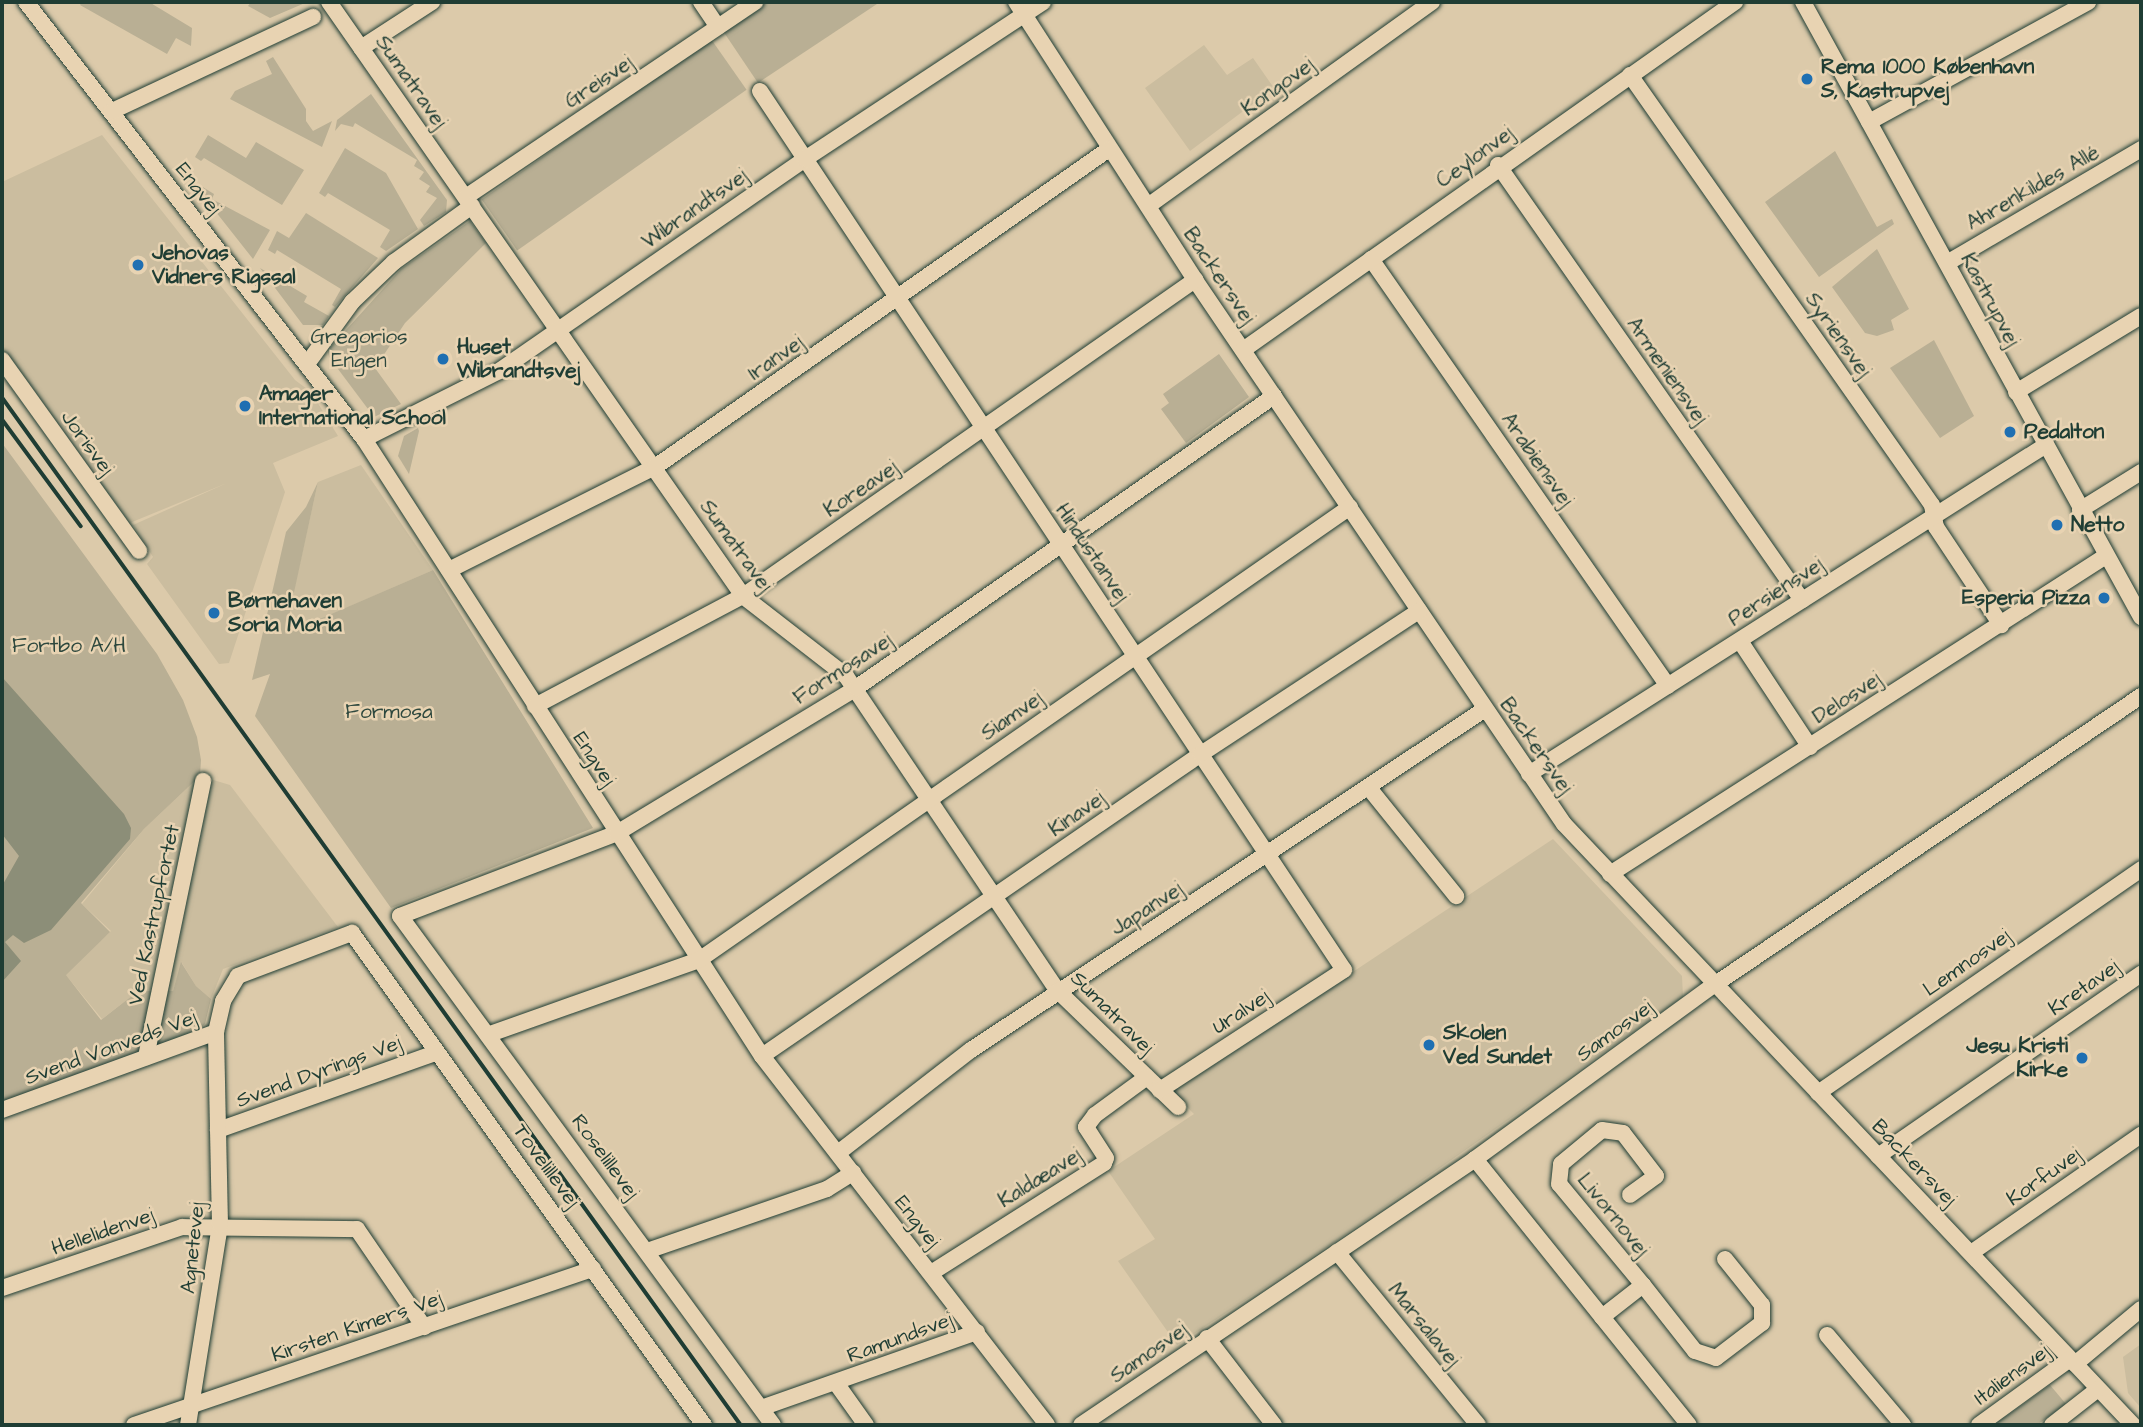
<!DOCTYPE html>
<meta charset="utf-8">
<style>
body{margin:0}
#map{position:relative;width:2143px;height:1427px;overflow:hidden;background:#dccaaa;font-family:"Architects Daughter",sans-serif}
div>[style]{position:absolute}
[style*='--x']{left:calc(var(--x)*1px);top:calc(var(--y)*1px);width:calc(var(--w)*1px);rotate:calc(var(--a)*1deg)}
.built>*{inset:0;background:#cbbd9f}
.green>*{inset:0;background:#b9af94;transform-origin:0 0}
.water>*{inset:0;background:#8c8e78}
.roads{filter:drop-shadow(0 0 2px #1f3d34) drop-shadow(0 0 2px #1f3d34)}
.minor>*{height:16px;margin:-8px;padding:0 8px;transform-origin:8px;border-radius:8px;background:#e8d3b2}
.rail>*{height:3.5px;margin:-1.75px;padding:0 1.75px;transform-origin:1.75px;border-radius:1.75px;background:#1f3d34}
.dots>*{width:19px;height:19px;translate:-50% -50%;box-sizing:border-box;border:4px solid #e8d3b2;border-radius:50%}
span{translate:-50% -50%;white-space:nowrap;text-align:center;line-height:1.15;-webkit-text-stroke:5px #e8d3b2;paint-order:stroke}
.poi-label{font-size:21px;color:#1f3d34;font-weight:700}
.left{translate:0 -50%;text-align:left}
.right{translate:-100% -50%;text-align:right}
.street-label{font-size:21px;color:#1f3d34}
.park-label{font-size:21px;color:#2e483e}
.frame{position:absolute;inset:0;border:4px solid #1f3d34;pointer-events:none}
</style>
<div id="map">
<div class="built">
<i style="clip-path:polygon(1204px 45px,1227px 75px,1253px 58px,1274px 88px,1190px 151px,1145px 88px)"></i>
<i style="clip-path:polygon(102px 135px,295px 380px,311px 392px,338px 436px,273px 463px,285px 492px,229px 663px,219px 664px,147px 564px,153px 557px,133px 525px,227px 483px,120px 527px,2px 347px,2px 182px)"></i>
<i style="clip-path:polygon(361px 465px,433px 570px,284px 635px,318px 482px)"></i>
<i style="clip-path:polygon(200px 776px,230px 785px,338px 927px,223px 969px,211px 999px,196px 986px,182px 963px,173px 991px,138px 991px,102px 1019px,65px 974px,111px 931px,82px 904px,144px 829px)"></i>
<i style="clip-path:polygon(1553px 839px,1682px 976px,1683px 997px,1336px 1241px,1177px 1345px,1118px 1261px,1155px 1239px,1108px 1171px,1194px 1114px,1172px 1092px)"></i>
<i style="clip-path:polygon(2141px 1344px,2141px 1408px,2128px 1393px,2123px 1357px)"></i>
</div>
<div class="green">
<i style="clip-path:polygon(82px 2px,149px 2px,192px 28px,191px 46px,176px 38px,167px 54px,80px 5px)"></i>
<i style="clip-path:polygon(251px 2px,305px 2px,305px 3px,270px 18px,248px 6px)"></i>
<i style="clip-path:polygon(766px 2px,880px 2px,758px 83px,723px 31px)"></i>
<i style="left:711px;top:39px;width:62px;height:280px;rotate:55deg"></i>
<i style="clip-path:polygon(273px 57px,306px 109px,306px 121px,313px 131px,332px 121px,322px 147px,230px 99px,235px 91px,272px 74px,266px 61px)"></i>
<i style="clip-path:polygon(371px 94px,447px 200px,446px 212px,424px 226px,420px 220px,437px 198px,426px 192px,430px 186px,419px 179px,424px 172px,414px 166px,417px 160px,355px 123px,353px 127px,341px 124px,335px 131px,337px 120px)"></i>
<i style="clip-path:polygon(208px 135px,246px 158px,256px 142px,304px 170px,282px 205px,204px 158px,201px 161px,195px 157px)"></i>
<i style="clip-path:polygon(345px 148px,386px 173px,418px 229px,386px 251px,380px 247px,390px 230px,328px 193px,325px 197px,319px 193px)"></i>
<i style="clip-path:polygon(1835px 151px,1877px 227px,1892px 219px,1894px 224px,1819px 277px,1765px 202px)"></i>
<i style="clip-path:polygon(201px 186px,214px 194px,212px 199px,270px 230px,253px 259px,197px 188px)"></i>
<i style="clip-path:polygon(306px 213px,378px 258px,335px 307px,332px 305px,341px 289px,277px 250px,275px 254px,268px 250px,277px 231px,289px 238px)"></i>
<i style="clip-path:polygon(470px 221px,486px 243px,405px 323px,375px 368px,401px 404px,374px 417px,329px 357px,328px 350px,401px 269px)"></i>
<i style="clip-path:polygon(1877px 249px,1909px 309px,1891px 320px,1894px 330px,1877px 336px,1865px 333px,1832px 287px)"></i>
<i style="clip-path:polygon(260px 268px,307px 296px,304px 302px,329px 316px,323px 325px,303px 325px)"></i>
<i style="clip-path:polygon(1934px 340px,1974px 416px,1940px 438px,1890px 368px)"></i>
<i style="clip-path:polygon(1219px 354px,1249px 397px,1186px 443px,1161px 409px,1169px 403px,1163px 394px)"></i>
<i style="clip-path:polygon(418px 428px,419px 431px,409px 474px,398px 456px,404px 436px)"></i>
<i style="clip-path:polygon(2px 443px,157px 654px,183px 700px,197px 737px,201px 760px,200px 776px,144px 829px,81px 903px,110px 932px,66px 975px,101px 1020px,138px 991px,173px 991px,181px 962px,196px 986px,211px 999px,205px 1024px,198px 1030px,2px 1103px)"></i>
<i style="clip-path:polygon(318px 482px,285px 634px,433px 570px,593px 828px,391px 908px,255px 716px,270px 674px,252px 680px,286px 532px,306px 507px)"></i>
<i style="clip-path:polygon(2050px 1385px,2066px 1404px,2037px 1425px,1994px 1425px)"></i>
</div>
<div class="water">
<i style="clip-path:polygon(2px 677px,124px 814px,131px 828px,130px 839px,51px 930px,24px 943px,13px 935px,5px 942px,21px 961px,2px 982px,2px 886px,19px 856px,2px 834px)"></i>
</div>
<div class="roads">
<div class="minor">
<i style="--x:26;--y:2;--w:552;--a:52.28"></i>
<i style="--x:364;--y:439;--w:734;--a:57.18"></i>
<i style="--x:762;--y:1056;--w:466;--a:52.3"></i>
<i style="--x:329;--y:2;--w:724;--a:55.12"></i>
<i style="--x:743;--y:596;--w:130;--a:37.8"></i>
<i style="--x:846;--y:676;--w:380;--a:56.1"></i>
<i style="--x:1058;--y:991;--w:167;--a:44"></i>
<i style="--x:701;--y:2;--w:30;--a:56"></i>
<i style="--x:1016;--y:2;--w:331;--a:57.2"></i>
<i style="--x:1195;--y:280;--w:657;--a:55.85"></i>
<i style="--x:1564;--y:824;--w:828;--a:46.57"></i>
<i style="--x:1803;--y:2;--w:702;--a:61.21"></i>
<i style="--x:361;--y:48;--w:85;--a:-32.9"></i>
<i style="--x:1630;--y:75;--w:525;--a:54.92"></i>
<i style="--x:1932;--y:505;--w:22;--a:80"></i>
<i style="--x:1936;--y:527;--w:118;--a:56.4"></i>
<i style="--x:760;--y:91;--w:1055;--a:56.4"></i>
<i style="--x:1344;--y:970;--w:220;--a:146.9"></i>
<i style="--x:112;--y:111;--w:222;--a:-25.1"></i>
<i style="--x:1869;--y:122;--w:250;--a:-28.7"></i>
<i style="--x:1498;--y:165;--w:531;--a:55.05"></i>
<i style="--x:466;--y:197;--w:349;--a:-34"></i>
<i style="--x:1148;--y:206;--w:350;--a:-35.7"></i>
<i style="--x:1371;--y:259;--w:520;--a:55.18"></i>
<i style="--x:1947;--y:263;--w:225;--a:-30.4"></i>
<i style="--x:1243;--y:350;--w:603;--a:-35.27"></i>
<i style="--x:2;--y:360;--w:235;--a:54.3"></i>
<i style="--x:307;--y:364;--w:77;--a:-54"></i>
<i style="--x:352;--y:302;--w:58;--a:-43.6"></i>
<i style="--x:394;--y:262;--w:96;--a:-35.7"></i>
<i style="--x:2016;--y:392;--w:146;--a:-31.3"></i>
<i style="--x:364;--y:439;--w:151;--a:-26.7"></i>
<i style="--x:499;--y:371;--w:372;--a:-34.7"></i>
<i style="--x:805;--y:159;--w:285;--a:-33.4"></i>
<i style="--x:2080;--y:510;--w:72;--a:-31.9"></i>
<i style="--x:449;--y:570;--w:230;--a:-26.6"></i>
<i style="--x:655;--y:467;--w:554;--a:-35.01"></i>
<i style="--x:1740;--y:641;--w:127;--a:56.6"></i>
<i style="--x:535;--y:706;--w:235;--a:-27.9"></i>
<i style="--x:743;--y:596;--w:552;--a:-34.96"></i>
<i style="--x:1529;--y:774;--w:613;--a:-32.47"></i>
<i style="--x:1369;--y:788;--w:139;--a:51.1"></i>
<i style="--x:1610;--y:874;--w:589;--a:-32.67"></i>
<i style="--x:490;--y:1034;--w:222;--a:-19.5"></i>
<i style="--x:699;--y:960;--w:793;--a:-34.83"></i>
<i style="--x:762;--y:1056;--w:533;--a:-34.53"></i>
<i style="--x:1201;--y:754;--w:261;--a:-33.3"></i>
<i style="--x:146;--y:1057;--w:282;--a:-78.3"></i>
<i style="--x:1818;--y:1093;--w:393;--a:-34.7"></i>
<i style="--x:2;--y:1110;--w:228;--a:-20"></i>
<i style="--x:216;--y:1032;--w:32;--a:-77"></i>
<i style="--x:223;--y:1001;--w:29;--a:-59"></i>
<i style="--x:238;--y:976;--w:122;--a:-20.7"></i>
<i style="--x:352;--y:933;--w:605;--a:54.42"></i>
<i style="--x:218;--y:1130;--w:230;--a:-19.5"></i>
<i style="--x:838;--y:1153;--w:168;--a:-37.8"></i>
<i style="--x:971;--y:1050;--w:617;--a:-33.56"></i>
<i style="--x:1878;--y:1156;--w:320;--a:-34.7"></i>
<i style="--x:1475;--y:1159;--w:341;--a:51.2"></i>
<i style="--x:647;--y:1251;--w:190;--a:-19"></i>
<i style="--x:827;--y:1189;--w:31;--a:-32"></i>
<i style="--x:1337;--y:1252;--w:223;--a:50.8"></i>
<i style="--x:1971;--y:1253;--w:207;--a:-34.8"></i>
<i style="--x:931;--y:1273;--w:205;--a:-32.4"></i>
<i style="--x:1104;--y:1163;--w:5;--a:-68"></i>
<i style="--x:1106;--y:1158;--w:37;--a:-123"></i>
<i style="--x:1086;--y:1127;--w:15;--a:-53"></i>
<i style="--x:1095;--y:1115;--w:64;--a:-36.2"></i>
<i style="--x:1643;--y:1285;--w:84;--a:51.8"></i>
<i style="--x:1695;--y:1351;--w:22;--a:18"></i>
<i style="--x:1716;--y:1358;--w:58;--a:-37.3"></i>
<i style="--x:1762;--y:1323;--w:18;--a:-90"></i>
<i style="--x:1762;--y:1305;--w:59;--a:-128.8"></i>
<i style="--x:2;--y:1288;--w:190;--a:-18.7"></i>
<i style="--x:182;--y:1227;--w:175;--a:0.7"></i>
<i style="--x:357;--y:1229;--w:119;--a:55.6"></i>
<i style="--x:1602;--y:1317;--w:52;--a:-38"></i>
<i style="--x:1643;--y:1285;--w:131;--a:-129.7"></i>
<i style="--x:1559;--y:1184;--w:20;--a:-84"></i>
<i style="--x:1561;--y:1164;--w:53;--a:-39.7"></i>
<i style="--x:1602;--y:1130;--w:21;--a:8"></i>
<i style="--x:1623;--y:1133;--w:54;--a:52.5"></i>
<i style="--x:1656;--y:1176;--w:32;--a:144"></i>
<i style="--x:1827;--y:1335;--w:118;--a:49.8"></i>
<i style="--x:1207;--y:1338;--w:110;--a:52.4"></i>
<i style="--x:2075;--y:1364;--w:86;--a:-39.8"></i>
<i style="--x:836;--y:1383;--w:52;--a:54.5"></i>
<i style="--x:761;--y:1408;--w:229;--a:-19.4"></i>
<i style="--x:134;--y:1425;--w:485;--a:-18.8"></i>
<i style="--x:188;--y:1425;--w:203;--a:-80.9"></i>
<i style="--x:220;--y:1225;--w:193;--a:-91.2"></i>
<i style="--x:773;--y:1425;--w:631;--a:-126.23"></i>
<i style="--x:400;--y:916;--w:232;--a:-20.9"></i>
<i style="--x:617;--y:833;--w:280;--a:-31.2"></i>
<i style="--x:856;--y:688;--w:510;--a:-34.94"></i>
<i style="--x:1081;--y:1425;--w:475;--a:-34"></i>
<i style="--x:1475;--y:1159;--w:296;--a:-36.1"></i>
<i style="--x:1714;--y:985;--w:516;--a:-34.09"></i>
<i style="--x:1979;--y:1425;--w:112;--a:-36"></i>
<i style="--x:2052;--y:1425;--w:58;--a:-38"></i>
</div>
</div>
<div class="rail">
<i style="--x:2;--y:397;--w:1266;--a:54.29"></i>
<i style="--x:2;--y:419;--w:133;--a:53.6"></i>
</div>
<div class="dots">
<i style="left:1807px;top:79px;background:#1f6fb2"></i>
<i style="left:138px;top:265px;background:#1f6fb2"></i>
<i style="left:443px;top:359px;background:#1f6fb2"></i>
<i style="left:245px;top:406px;background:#1f6fb2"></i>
<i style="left:2010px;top:432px;background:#1f6fb2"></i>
<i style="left:2057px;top:525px;background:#1f6fb2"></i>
<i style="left:2104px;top:598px;background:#1f6fb2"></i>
<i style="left:214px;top:613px;background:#1f6fb2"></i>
<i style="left:1429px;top:1045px;background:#1f6fb2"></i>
<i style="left:2082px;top:1058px;background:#1f6fb2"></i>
</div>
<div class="poi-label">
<span class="left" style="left:1821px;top:79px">Rema 1000 København<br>S, Kastrupvej</span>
<span class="left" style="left:152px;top:265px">Jehovas<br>Vidners Rigssal</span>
<span class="left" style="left:457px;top:359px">Huset<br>Wibrandtsvej</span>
<span class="left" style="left:259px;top:406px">Amager<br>International School</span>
<span class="left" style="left:2024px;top:432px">Pedalton</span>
<span class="left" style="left:2071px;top:525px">Netto</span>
<span class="right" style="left:2090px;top:598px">Esperia Pizza</span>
<span class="left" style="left:228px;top:613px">Børnehaven<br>Soria Moria</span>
<span class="left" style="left:1443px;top:1045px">Skolen<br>Ved Sundet</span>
<span class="right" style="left:2068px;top:1058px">Jesu Kristi<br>Kirke</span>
</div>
<div class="street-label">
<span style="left:411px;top:82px;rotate:55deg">Sumatravej</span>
<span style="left:599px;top:82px;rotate:-34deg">Greisvej</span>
<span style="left:1278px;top:87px;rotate:-36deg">Kongovej</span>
<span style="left:1475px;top:157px;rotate:-36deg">Ceylonvej</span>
<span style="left:2033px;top:188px;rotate:-30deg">Ahrenkildes Allé</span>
<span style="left:198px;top:189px;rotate:52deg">Engvej</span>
<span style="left:695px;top:209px;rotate:-35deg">Wibrandtsvej</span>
<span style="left:1219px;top:276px;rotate:56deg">Backersvej</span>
<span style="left:1990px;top:300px;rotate:62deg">Kastrupvej</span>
<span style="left:1838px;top:335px;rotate:55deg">Syriensvej</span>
<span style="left:776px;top:358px;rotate:-35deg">Iranvej</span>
<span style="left:1667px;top:371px;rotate:55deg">Armeniensvej</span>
<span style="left:87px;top:443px;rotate:54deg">Jorisvej</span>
<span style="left:1537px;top:460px;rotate:55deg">Arabiensvej</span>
<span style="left:861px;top:489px;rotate:-34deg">Koreavej</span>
<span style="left:736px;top:546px;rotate:54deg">Sumatravej</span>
<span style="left:1092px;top:553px;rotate:56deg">Hindustanvej</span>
<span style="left:1776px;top:592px;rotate:-33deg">Persiensvej</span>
<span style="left:843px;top:669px;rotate:-33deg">Formosavej</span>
<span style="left:1847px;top:698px;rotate:-33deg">Delosvej</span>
<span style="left:1012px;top:716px;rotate:-35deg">Siamvej</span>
<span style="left:1536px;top:746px;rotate:55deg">Backersvej</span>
<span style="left:594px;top:759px;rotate:57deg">Engvej</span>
<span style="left:1077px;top:814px;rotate:-35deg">Kinavej</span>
<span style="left:1147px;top:909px;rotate:-33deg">Japanvej</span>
<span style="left:154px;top:915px;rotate:-78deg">Ved Kastrupfortet</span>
<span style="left:1967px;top:963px;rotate:-35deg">Lemnosvej</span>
<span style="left:2084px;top:988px;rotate:-35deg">Kretavej</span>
<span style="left:1241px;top:1012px;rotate:-33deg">Uralvej</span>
<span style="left:1112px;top:1013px;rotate:45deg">Sumatravej</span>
<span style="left:1615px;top:1031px;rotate:-36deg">Samosvej</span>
<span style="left:111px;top:1048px;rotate:-20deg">Svend Vonveds Vej</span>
<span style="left:319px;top:1072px;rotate:-20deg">Svend Dyrings Vej</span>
<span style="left:605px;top:1157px;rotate:54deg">Roselillevej</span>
<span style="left:1914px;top:1163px;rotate:46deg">Backersvej</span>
<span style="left:546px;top:1166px;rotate:54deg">Tovelillevej</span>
<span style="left:2044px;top:1177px;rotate:-35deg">Korfuvej</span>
<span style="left:1040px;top:1178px;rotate:-32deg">Kaldæavej</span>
<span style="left:1613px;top:1215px;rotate:51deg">Livornovej</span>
<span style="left:917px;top:1222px;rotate:52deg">Engvej</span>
<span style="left:103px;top:1232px;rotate:-19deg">Hellelidenvej</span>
<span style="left:193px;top:1248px;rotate:-84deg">Agnetevej</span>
<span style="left:1424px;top:1325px;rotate:51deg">Marsalavej</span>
<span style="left:357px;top:1327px;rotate:-19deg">Kirsten Kimers Vej</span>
<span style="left:900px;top:1338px;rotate:-20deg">Ramundsvej</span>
<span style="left:1149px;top:1353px;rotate:-35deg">Samosvej</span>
<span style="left:2012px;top:1375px;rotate:-36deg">Italiensvej</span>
</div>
<div class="park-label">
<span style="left:359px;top:349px">Gregorios<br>Engen</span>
<span style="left:69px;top:646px">Fortbo A/H</span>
<span style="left:389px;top:712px">Formosa</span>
</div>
<div class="frame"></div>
</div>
